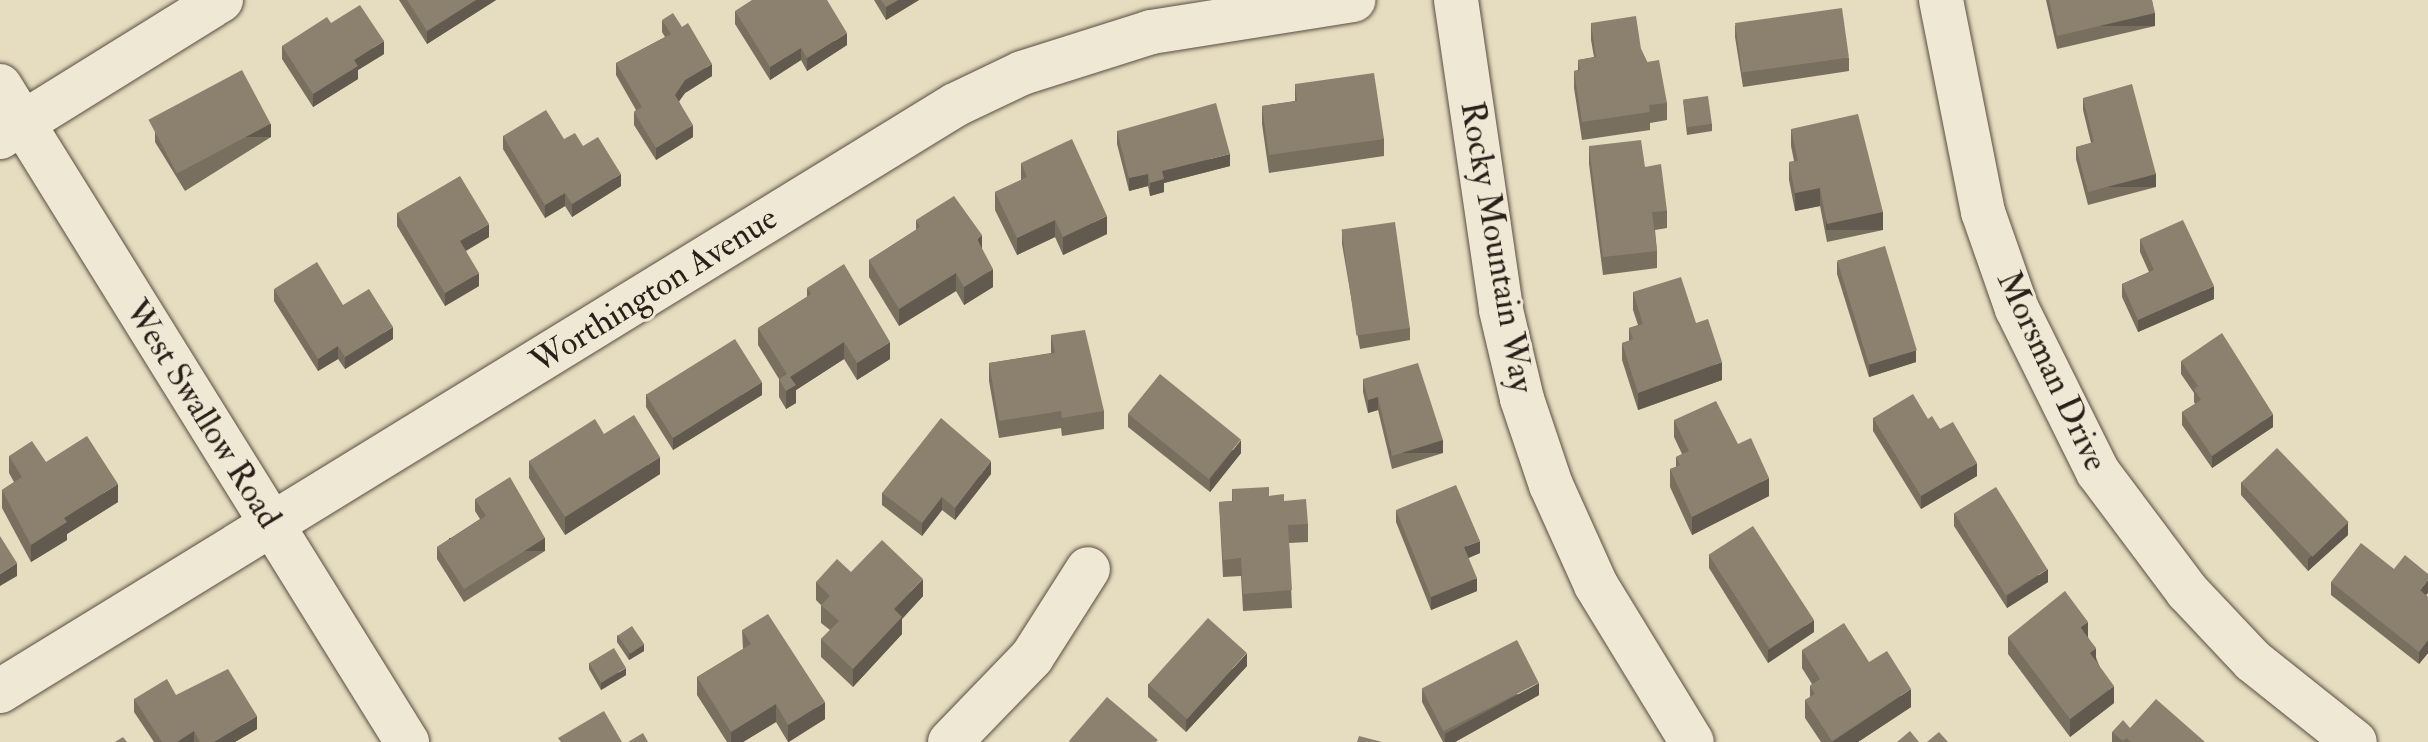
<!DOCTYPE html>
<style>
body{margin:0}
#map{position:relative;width:2428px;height:742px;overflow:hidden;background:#e6dcbf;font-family:"IM FELL Double Pica",serif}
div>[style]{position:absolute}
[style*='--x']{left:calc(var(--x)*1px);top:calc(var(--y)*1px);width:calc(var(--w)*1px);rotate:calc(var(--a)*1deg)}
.roads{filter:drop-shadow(0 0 2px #5a4e42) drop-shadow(0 0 2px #5a4e42)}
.minor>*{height:44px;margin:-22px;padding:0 22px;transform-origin:22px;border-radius:22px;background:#efe8d5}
.wall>*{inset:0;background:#786f5f}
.shaded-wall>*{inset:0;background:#625a4e;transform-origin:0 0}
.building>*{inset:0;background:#8c816f;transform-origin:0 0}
span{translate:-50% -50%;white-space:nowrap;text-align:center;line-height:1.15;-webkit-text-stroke:6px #efe8d5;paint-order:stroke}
.street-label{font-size:34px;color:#2b1e19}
</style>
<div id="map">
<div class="roads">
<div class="minor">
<i style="--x:1456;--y:0;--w:313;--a:81.7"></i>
<i style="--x:1501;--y:310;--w:91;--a:76.7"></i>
<i style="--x:1522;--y:399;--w:91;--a:71.4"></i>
<i style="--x:1551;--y:485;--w:110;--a:65.8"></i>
<i style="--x:1596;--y:585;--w:184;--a:58.6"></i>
<i style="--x:1941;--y:0;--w:216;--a:78.8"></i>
<i style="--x:1983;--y:212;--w:103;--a:70.7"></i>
<i style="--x:2017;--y:309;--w:182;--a:63.6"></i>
<i style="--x:2098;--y:472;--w:149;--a:53.2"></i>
<i style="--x:2187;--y:591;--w:96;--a:46.7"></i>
<i style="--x:2253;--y:661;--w:130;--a:38.5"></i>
<i style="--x:0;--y:86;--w:772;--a:58.18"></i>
<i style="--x:0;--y:137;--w:260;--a:-31.8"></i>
<i style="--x:0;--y:691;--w:1120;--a:-31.53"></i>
<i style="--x:955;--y:105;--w:74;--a:-25.5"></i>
<i style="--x:1022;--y:73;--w:135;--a:-17.6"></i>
<i style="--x:1151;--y:32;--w:205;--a:-9"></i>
<i style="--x:950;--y:742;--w:118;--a:-46"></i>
<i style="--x:1032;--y:657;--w:104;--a:-57.5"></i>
</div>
</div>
<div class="wall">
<i style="clip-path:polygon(399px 0,496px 0,427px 44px)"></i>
<i style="clip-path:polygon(874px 0,919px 0,886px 20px)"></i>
<i style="clip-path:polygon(2046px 0,2152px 0,2155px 26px,2057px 49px)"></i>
<i style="clip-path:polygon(735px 11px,847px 45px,807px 71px,801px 60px,770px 80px,735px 24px)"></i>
<i style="clip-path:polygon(662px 20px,712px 76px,685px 93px,679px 101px,693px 137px,656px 160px,634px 125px,634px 112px,636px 110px,616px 75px,616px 63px,665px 37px,662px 32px)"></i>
<i style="clip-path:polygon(331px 23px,384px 54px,358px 70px,358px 79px,313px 107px,282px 59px,282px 46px)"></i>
<i style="clip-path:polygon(1591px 23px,1641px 49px,1667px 103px,1667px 120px,1650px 123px,1650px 130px,1582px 140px,1574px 88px,1574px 71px,1578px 70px,1578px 60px,1594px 57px,1591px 40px)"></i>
<i style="clip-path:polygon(1735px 25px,1849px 58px,1849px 71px,1743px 87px,1735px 37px)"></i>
<i style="clip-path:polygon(1295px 84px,1384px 139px,1384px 156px,1269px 173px,1262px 124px,1262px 106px,1295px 101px)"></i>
<i style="clip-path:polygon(2083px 98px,2156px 187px,2088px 205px,2076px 159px,2076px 147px,2091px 143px,2083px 110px)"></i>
<i style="clip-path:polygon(1683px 100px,1712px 124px,1712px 131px,1687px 135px)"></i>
<i style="clip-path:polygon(1791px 129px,1883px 230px,1827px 242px,1820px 206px,1795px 211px,1789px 180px,1789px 162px,1794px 161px,1791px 146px)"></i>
<i style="clip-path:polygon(155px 130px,271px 137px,185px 191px,155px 142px)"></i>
<i style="clip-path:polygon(1117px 131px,1230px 166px,1164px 183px,1164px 192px,1150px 196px,1148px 186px,1129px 191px,1117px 144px)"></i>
<i style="clip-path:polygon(503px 136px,564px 139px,583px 146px,621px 186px,572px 217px,565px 206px,545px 218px,503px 149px)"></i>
<i style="clip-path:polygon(1589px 146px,1645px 167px,1667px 211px,1667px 228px,1655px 230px,1657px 251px,1657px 268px,1603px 275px,1589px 164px)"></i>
<i style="clip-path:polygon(1021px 163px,1107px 234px,1063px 255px,1055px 237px,1017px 255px,995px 210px,995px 192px,1021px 180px)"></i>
<i style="clip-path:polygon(397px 213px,489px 237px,466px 251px,479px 286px,445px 306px,397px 226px)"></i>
<i style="clip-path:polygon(916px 220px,982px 249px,993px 287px,964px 305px,956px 291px,899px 326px,869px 277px,869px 260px,916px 230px)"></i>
<i style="clip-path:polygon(1342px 231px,1410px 328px,1410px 340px,1360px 349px,1342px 244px)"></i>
<i style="clip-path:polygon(2140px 239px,2214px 299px,2138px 332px,2122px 297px,2122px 284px,2149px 272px,2140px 252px)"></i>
<i style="clip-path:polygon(1837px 261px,1916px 362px,1869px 377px,1837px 274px)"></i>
<i style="clip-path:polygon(807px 288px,890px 359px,857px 380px,844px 359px,796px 390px,796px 403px,786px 409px,779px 397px,779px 379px,758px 345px,758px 328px,807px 297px)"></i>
<i style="clip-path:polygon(274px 289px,343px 305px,393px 339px,345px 369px,338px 359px,318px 371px,274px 301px)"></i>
<i style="clip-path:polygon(1633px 292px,1696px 323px,1722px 380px,1638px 410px,1622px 360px,1622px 343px,1629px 341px,1629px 328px,1638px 325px,1633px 310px)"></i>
<i style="clip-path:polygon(1051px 335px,1104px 411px,1104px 429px,1062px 436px,1061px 428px,999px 438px,989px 381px,989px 363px,1051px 353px)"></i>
<i style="clip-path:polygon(2181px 361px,2273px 427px,2212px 468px,2182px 425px,2182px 412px,2195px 404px,2194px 402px,2194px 393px,2181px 374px)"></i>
<i style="clip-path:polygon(1363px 379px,1443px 453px,1392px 469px,1378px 410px,1368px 413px,1363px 392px)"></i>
<i style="clip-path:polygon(646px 394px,762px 395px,673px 450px,646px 407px)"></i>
<i style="clip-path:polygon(1128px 414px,1241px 453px,1210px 492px,1128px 427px)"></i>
<i style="clip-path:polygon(1873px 418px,1928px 419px,1940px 429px,1977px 476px,1921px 509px,1873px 431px)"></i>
<i style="clip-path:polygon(1674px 420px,1738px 444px,1769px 496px,1692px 535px,1670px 487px,1670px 469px,1676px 467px,1676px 457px,1682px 454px,1674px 437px)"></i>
<i style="clip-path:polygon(604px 434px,660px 474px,565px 535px,529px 478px,529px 461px)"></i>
<i style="clip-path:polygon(9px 456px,46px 462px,118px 502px,67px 534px,67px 540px,31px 562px,2px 508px,2px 490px,14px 482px,9px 473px)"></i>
<i style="clip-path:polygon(991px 474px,955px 520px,942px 510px,922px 536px,882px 505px,882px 493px)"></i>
<i style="clip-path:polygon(2241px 482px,2348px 535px,2308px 571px,2241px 495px)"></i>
<i style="clip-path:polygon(1232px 489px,1269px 496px,1284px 501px,1308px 524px,1308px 542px,1289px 543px,1292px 608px,1243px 611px,1241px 576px,1223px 577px,1219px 502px,1232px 501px)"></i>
<i style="clip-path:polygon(475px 499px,545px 551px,464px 602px,437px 559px,437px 547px,480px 519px,475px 511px)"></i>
<i style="clip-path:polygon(1396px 510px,1480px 553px,1468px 558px,1477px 591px,1431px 610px,1396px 522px)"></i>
<i style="clip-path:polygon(1954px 513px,2048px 582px,2007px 608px,1954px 526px)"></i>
<i style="clip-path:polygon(1709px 555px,1814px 632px,1768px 663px,1709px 568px)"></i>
<i style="clip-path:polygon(851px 572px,923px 596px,902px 619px,902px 634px,853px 687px,821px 657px,821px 639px,830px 630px,821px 623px,821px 605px,816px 600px,816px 582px)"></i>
<i style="clip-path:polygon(2331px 582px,2426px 595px,2428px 597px,2428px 653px,2419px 664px,2331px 595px)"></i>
<i style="clip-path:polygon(742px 630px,825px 719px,789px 742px,788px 742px,776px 722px,743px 742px,727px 742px,697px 695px,697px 677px,743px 649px)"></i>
<i style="clip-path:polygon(617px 635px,644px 651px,629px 660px,617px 642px)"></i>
<i style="clip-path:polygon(2008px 637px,2088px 637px,2114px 703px,2070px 737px,2008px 654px)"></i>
<i style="clip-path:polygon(1802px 650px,1869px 662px,1911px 707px,1858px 742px,1821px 742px,1805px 718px,1805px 700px,1810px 697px,1810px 686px,1812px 684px,1802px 668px)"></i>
<i style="clip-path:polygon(589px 663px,626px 675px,601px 690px,589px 669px)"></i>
<i style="clip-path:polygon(1247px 666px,1186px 732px,1148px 697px,1148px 684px)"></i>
<i style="clip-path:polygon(1422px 690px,1539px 695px,1455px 742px,1443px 742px,1422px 702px)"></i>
<i style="clip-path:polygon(176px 695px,257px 729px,235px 742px,154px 742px,134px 712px,134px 699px)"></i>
<i style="clip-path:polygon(2112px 732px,2205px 742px,2112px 742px)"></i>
</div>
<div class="shaded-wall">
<i style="clip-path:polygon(476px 0,496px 0,427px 44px,427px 31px)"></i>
<i style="clip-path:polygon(898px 0,919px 0,886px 20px,886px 7px)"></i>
<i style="left:2155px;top:13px;width:13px;height:101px;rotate:90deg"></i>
<i style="clip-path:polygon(847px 33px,847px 45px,807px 71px,807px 58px)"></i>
<i style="clip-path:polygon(384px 41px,384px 54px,358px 70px,358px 79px,313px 107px,313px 94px,354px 60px)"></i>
<i style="clip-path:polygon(801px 48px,801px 60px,770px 80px,770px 67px)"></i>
<i style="clip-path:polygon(712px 64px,712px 76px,685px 93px,675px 107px,675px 95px,685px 80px)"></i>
<i style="left:271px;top:124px;width:13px;height:102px;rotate:90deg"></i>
<i style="clip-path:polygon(693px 125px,693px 137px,656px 160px,656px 148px)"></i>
<i style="clip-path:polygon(1230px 154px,1230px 166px,1164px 183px,1164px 192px,1150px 196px,1150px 183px,1162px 171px)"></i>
<i style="clip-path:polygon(621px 174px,621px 186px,572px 217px,572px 204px)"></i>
<i style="clip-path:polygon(1148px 174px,1148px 186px,1129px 191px,1129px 178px)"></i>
<i style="left:2156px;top:174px;width:13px;height:70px;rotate:90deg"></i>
<i style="clip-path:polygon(1820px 188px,1820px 206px,1795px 211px,1795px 193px)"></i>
<i style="clip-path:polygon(565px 193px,565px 206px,545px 218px,545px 205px)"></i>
<i style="left:1883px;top:212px;width:18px;height:57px;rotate:90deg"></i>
<i style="clip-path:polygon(1107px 216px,1107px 234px,1063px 255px,1063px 237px)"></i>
<i style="clip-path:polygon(1055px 220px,1055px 237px,1017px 255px,1017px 238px)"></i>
<i style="clip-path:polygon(489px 224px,489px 237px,460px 254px,460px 241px)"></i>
<i style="clip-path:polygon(982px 235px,982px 253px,977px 239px)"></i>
<i style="clip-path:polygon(993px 269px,993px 287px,964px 305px,964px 287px)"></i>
<i style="clip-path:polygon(479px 273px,479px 286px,445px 306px,445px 293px)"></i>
<i style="clip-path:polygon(956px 273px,956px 291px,899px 326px,899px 309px)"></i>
<i style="clip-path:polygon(2214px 286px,2214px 299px,2138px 332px,2138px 320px)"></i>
<i style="clip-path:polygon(393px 327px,393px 339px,345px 369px,345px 357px)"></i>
<i style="clip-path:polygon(844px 342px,844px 359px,796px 390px,796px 403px,786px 409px,786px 391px,790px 377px)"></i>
<i style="clip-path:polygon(890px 342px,890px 359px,857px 380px,857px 363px)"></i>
<i style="clip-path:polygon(338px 346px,338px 359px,318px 371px,318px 359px)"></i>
<i style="clip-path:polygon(1916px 350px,1916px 362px,1869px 377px,1869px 364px)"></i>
<i style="clip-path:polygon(1722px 362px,1722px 380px,1638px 410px,1638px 393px)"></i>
<i style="clip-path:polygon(762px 382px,762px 395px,673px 450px,673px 438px)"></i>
<i style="clip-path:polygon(1378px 397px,1378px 410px,1368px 413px,1368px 400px)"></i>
<i style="clip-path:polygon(2273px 414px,2273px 427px,2212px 468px,2212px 456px)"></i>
<i style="clip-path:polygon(1241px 440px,1241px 453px,1210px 492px,1210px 479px)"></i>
<i style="left:1443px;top:440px;width:13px;height:53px;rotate:90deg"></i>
<i style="clip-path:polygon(660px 457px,660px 474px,565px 535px,565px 517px)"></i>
<i style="clip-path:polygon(991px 461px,991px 474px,955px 520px,955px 508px)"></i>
<i style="clip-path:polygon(1977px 463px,1977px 476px,1921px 509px,1921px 496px)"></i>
<i style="clip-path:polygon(1769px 478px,1769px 496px,1692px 535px,1692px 517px)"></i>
<i style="clip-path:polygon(118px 484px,118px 502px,67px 534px,67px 540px,31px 562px,31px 545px,64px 518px)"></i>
<i style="clip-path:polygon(942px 497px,942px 510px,922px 536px,922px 523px)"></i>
<i style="clip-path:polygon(2348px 522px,2348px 535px,2308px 571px,2308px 559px)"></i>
<i style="left:545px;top:538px;width:13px;height:96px;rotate:90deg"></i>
<i style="clip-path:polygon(1480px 541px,1480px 553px,1464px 560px,1464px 547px)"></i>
<i style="clip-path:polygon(17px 563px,17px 576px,0 586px,0 574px)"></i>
<i style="clip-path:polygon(2048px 569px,2048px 582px,2007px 608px,2007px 596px)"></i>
<i style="clip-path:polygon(1477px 578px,1477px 591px,1431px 610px,1431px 597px)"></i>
<i style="clip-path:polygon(923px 579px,923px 596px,902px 619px,902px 634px,853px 687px,853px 669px,894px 609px)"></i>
<i style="clip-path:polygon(2428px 580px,2428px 593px,2420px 603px,2420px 590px)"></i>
<i style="clip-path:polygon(1814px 620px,1814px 632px,1768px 663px,1768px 650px)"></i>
<i style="clip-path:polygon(2088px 622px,2088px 639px,2080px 627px)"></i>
<i style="clip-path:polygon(2428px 640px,2428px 653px,2419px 664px,2419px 652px)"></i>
<i style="clip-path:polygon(644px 644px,644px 651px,629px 660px,629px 653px)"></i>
<i style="clip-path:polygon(2096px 648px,2096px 666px,2090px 653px)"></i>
<i style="clip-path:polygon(1247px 653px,1247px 666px,1186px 732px,1186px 720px)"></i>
<i style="clip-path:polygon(626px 668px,626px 675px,601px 690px,601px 683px)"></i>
<i style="clip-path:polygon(1539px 683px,1539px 695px,1455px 742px,1445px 742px,1445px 734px)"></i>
<i style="clip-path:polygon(2114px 686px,2114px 703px,2070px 737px,2070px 719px)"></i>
<i style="clip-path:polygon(1911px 689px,1911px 707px,1858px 742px,1832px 742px)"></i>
<i style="clip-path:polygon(825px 702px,825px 719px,788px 742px,788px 725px)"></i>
<i style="clip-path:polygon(776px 704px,776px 722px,743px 742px,731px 742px,731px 732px)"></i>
<i style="clip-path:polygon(257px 716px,257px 729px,235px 742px,214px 742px)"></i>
<i style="clip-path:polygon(194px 731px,194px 742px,177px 742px)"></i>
</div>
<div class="building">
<i style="clip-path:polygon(407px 0,476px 0,427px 31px)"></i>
<i style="clip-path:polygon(752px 0,827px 0,847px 33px,807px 58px,801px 48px,770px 67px,735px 11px)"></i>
<i style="clip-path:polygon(881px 0,898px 0,886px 7px)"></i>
<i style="clip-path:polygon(2049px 0,2152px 0,2155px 13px,2057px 36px)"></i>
<i style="clip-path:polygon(360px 5px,384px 41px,354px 60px,358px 66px,313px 94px,282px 46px,327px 17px,331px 23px)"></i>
<i style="left:1842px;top:8px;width:50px;height:108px;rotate:82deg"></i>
<i style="clip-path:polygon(673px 13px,682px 27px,688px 23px,712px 64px,685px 80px,675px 95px,693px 125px,656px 148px,634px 112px,642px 107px,616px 63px,671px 34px,662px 20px)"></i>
<i style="clip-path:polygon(1636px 16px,1641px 49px,1647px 62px,1659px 60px,1667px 103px,1649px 105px,1650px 112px,1582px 122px,1574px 71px,1580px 70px,1578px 60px,1596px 57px,1591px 23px)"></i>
<i style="left:242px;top:70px;width:61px;height:106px;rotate:62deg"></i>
<i style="clip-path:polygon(1374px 73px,1384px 139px,1269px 155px,1262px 106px,1297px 101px,1295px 84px)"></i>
<i style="clip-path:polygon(2132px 84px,2156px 174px,2088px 192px,2076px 147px,2094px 142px,2083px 98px)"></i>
<i style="left:1708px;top:96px;width:28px;height:25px;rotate:82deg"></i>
<i style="clip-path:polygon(1216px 103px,1230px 154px,1162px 171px,1164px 179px,1150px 183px,1148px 174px,1129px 178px,1117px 131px)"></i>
<i style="clip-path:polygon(546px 110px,564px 139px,575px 133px,583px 146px,598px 137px,621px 174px,572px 204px,565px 193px,545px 205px,503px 136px)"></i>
<i style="clip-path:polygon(1858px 114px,1883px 212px,1827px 224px,1820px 188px,1795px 193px,1789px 162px,1798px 161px,1791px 129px)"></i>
<i style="clip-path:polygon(1072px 139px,1107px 216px,1063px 237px,1055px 220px,1017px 238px,995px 192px,1027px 177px,1021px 163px)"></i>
<i style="clip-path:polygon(1641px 140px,1645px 167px,1661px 164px,1667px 211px,1652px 212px,1657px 251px,1603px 257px,1589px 146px)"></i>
<i style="clip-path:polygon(460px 176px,489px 224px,460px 241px,479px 273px,445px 293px,397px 213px)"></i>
<i style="clip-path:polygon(954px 196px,982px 235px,977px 239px,993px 269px,964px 287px,956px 273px,899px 309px,869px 260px,920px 227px,916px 220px)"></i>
<i style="clip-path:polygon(2183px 220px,2214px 286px,2138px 320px,2122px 284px,2154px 270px,2140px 239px)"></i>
<i style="left:1395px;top:222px;width:107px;height:54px;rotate:82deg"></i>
<i style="left:1885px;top:246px;width:109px;height:50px;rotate:73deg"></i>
<i style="clip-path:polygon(317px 262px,343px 305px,369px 289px,393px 327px,345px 357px,338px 346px,318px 359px,274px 289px)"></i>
<i style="clip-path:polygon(844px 264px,890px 342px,857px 363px,844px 342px,790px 377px,796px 385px,786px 391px,779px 379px,787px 374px,758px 328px,811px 294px,807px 288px)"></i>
<i style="clip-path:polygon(1681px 277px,1696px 323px,1708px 319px,1722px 362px,1638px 393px,1622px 343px,1633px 339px,1629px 328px,1643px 324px,1633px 292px)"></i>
<i style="clip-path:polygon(1085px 330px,1104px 411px,1062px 418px,1061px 411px,999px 421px,989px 363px,1055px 353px,1051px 335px)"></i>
<i style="clip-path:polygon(2222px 333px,2273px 414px,2212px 456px,2182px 412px,2201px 400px,2194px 389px,2198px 386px,2181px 361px)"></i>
<i style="left:735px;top:339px;width:51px;height:105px;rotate:58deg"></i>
<i style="clip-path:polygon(1418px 363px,1443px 440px,1392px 456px,1378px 397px,1368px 400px,1363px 379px)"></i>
<i style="left:1160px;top:374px;width:104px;height:51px;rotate:39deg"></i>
<i style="clip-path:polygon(1913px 394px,1928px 419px,1932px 416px,1940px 429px,1953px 422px,1977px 463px,1921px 496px,1873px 418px)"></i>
<i style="clip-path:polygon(1716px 401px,1738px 444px,1751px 438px,1769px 478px,1692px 517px,1670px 469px,1680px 465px,1676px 457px,1689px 451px,1674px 420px)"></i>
<i style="clip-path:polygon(634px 415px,660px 457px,565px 517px,529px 461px,595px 419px,604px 434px)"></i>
<i style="clip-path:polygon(941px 418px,991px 461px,955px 508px,942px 497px,922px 523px,882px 493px)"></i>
<i style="clip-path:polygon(87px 436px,118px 484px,64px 518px,67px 522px,31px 545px,2px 490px,22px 477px,9px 456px,32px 441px,46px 462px)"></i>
<i style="left:2277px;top:448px;width:103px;height:50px;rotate:46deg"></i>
<i style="clip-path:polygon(510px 477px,545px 538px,464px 589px,437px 547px,486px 516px,475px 499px)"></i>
<i style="clip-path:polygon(1456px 485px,1480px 541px,1464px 547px,1477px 578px,1431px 597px,1396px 510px)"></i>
<i style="clip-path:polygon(1269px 487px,1269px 496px,1284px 494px,1284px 501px,1306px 499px,1308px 524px,1288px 525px,1292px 590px,1243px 594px,1241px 558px,1223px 560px,1219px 502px,1233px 501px,1232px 489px)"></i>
<i style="left:1996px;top:487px;width:97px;height:49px;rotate:58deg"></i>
<i style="left:1753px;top:526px;width:112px;height:53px;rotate:57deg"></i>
<i style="clip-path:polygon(0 536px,17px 563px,0 574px)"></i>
<i style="clip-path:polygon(882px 540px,923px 579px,894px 609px,902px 617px,853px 669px,821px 639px,839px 621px,821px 605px,830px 596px,816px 582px,837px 559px,851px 572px)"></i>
<i style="clip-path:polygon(2361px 543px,2394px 569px,2405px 555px,2428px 574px,2428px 580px,2420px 590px,2428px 597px,2428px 640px,2419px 652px,2331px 582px)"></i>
<i style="clip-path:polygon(2065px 591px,2088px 622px,2080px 627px,2096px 648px,2090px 653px,2114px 686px,2070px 719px,2008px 637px)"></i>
<i style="clip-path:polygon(768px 614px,825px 702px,788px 725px,776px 704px,731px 732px,697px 677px,751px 644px,742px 630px)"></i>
<i style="left:1208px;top:618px;width:52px;height:89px;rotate:42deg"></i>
<i style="clip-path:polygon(1844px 623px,1869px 662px,1887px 651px,1911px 689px,1832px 741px,1805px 700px,1815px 694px,1810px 686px,1820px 679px,1802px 650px)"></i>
<i style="left:632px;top:626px;width:22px;height:17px;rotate:56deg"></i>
<i style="left:1517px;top:640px;width:48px;height:107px;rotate:63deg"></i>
<i style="left:614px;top:648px;width:23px;height:29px;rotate:59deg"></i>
<i style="clip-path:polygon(228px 669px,257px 716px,214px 742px,200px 742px,194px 731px,177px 742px,162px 742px,134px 699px,167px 679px,176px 695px)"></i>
<i style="clip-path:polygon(1107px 697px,1158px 740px,1156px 742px,1070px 742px,1069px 741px)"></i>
<i style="clip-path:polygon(2156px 699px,2205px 742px,2131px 742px,2126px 738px,2123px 741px,2112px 732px,2123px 720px,2130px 728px)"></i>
<i style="clip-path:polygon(604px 711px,622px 742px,561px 742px,558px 738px)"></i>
<i style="clip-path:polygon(1910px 731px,1919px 742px,1897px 742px)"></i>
<i style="clip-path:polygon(1939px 732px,1948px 742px,1927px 742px)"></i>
<i style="clip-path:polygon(643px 733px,648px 742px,628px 742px)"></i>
<i style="clip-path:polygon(1359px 736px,1382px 742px,1357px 742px)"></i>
<i style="clip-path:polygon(123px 737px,127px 742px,115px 742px)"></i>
</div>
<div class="street-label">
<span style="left:1497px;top:247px;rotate:80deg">Rocky Mountain Way</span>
<span style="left:654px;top:290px;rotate:-32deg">Worthington Avenue</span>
<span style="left:2052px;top:371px;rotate:65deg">Morsman Drive</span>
<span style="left:203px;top:414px;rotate:58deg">West Swallow Road</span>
</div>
</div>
